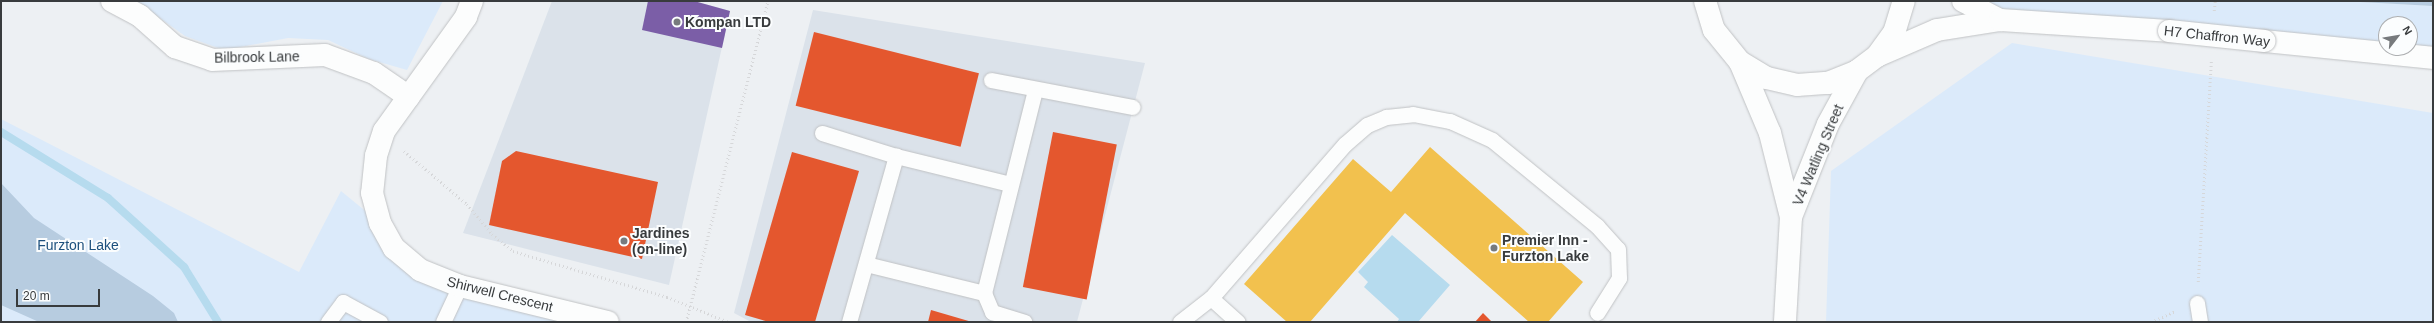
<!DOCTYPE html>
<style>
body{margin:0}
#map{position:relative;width:2434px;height:323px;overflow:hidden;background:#edf0f3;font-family:Arial,sans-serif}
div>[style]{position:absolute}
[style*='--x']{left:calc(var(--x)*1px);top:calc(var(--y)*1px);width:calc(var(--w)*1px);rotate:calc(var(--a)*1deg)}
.built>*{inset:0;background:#dbe2ea}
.green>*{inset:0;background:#dbeafa}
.forest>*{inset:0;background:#b7cce0}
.water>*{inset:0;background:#b6dbee}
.homes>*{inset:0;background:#f2c14e}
.shops>*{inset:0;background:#e4572e;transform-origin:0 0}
.offices>*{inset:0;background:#7b5ea7}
.stream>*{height:8px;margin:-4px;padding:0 4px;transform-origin:4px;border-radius:4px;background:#b6dbee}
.path>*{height:2.5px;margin-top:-1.25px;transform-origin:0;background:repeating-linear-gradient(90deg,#d6d7d9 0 1px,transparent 0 4px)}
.roads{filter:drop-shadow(0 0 1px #c0c2c4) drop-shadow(0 0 1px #c0c2c4)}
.service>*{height:15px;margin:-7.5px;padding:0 7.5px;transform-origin:7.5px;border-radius:7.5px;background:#fcfdfd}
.minor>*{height:22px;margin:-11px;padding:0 11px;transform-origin:11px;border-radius:11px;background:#fcfdfd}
.tertiary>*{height:22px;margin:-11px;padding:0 11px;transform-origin:11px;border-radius:11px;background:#fcfdfd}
.bridges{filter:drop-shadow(0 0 1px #c0c2c4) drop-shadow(0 0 1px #c0c2c4)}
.tertiary-bridge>*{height:22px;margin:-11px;padding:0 11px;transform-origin:11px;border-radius:11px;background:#fcfdfd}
.dots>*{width:11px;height:11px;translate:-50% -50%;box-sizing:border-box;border:2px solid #fbfdfe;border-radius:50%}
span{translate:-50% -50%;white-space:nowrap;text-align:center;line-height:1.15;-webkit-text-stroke:4px #fbfdfe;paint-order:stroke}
.poi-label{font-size:14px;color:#383b3d;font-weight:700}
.left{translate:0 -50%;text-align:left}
.street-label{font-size:14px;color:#383b3d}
.park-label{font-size:14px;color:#1d507d}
.frame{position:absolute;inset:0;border:2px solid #383b3d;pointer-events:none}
.north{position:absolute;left:2378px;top:16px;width:40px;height:40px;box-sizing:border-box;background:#fbfdfe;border:1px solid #adafb1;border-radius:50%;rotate:59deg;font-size:11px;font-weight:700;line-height:16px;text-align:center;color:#383b3d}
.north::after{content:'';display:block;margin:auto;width:14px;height:18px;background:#777a7d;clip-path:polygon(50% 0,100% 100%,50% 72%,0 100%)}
.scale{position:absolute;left:16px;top:289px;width:84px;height:18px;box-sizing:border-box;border:2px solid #383b3d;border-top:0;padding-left:5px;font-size:12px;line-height:14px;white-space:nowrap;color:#383b3d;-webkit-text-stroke:3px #fbfdfe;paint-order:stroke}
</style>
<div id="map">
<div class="built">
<i style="clip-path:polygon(552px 1px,694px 1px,730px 11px,669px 285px,463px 233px)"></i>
<i style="clip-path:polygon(813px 10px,1145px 63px,1077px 322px,751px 322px,734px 313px)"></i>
</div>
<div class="green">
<i style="clip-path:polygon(136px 1px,443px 1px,407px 70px,369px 59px,328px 40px,288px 38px,224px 50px,185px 36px)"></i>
<i style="clip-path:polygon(evenodd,1990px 1px,2342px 1px,2433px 6px,2433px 58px,2000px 20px,1990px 1px,2386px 24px,2410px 24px,2410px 48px,2386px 48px,2386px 24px)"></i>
<i style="clip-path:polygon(2012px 43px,2433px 113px,2433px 322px,1826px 322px,1831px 171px)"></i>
<i style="clip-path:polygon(1px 119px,299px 272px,341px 191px,380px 223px,420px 270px,608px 322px,1px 322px)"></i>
</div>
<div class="forest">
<i style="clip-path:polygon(2342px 1px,2433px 1px,2433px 6px)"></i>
<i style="clip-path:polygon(1px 183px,34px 218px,153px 296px,174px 313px,178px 322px,39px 322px,1px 305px)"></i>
</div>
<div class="water">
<i style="clip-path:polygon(1392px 235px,1450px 285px,1418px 322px,1397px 322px,1399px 319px,1364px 287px,1368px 282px,1358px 272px)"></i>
</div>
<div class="homes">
<i style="clip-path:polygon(1430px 147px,1583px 282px,1548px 322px,1529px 322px,1405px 213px,1310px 322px,1287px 322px,1244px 284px,1353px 159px,1391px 192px)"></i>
</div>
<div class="shops">
<i style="left:814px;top:32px;width:170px;height:76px;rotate:14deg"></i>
<i style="left:1053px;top:132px;width:65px;height:158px;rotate:11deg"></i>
<i style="clip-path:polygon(516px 151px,658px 182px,642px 259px,489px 225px,502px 161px)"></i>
<i style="clip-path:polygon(792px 152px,859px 171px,815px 322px,769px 322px,745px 315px)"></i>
<i style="clip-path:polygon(931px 310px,972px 322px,928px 322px)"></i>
<i style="clip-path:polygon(1483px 313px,1492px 322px,1475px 322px)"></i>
</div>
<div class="offices">
<i style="clip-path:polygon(648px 1px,694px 1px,730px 11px,722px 48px,642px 30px)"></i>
</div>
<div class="stream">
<i style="--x:1;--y:132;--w:126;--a:31.7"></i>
<i style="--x:108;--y:198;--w:103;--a:42.2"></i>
<i style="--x:184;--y:267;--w:65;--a:58.3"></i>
</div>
<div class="path">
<i style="--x:2214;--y:11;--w:10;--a:-84"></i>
<i style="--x:404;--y:151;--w:82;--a:40.1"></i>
<i style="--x:467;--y:204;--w:39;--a:50"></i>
<i style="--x:492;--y:234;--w:27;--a:39"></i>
<i style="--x:513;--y:251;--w:161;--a:16.6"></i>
<i style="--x:667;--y:297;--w:67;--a:22"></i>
<i style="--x:2198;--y:282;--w:222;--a:-86.6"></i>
<i style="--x:686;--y:322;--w:331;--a:-75.7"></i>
<i style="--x:2151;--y:322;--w:27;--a:-24"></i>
</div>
<div class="roads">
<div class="service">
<i style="--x:991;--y:80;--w:144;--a:10.8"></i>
<i style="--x:822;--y:133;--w:77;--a:17.3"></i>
<i style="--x:896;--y:156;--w:117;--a:13.8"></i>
<i style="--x:866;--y:264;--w:122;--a:13.8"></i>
<i style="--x:984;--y:293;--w:209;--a:-75.9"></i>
<i style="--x:984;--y:293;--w:21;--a:67"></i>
<i style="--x:992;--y:312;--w:34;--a:17"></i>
<i style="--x:1211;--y:298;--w:36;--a:42"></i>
<i style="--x:2197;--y:303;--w:19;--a:81"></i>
<i style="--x:328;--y:322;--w:25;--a:-53"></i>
<i style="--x:343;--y:302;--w:42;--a:28.4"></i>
<i style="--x:443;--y:322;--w:40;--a:-65"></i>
<i style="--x:849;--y:322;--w:173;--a:-74.2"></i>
<i style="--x:1180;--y:322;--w:39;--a:-38"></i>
<i style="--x:1211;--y:298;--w:204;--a:-49"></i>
<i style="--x:1345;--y:144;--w:29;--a:-41"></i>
<i style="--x:1367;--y:125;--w:21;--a:-23"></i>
<i style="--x:1386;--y:117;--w:27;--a:-6"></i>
<i style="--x:1413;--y:114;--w:38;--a:11"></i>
<i style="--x:1450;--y:121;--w:46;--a:24.3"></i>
<i style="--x:1492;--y:140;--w:136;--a:39.3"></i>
<i style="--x:1597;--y:226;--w:31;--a:48"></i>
<i style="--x:1618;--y:249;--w:29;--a:88"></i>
<i style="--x:1619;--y:278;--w:41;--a:122.2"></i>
</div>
<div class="minor">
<i style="--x:112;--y:1;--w:32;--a:28"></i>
<i style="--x:140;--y:16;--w:47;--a:41.5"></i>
<i style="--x:175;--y:47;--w:39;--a:19"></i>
<i style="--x:212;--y:60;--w:113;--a:-2.5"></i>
<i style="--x:325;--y:55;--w:52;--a:20.2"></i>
<i style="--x:374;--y:73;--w:42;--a:34.4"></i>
<i style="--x:472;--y:1;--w:17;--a:111"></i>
<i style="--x:466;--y:17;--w:140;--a:125.7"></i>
<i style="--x:384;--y:131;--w:26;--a:108"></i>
<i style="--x:376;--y:156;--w:37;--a:96"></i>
<i style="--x:372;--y:193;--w:31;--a:75"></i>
<i style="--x:380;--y:223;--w:29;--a:61"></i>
<i style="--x:394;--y:248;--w:34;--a:40"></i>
<i style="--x:420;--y:270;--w:43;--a:21.8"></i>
<i style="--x:460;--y:286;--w:152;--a:13.7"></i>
</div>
<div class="tertiary">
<i style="--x:1705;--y:1;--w:30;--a:73"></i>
<i style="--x:1714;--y:30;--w:41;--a:50.9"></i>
<i style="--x:1740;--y:62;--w:31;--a:31"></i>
<i style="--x:1767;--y:78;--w:31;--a:13"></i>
<i style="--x:1797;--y:85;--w:31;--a:-4"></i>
<i style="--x:1828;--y:83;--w:31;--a:-22"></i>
<i style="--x:1857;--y:71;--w:25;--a:-37"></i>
<i style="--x:1877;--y:56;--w:29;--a:-54"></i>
<i style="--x:1894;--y:33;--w:34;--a:-73"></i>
<i style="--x:1963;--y:1;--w:42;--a:27.2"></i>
<i style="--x:2264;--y:41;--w:170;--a:5.7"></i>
<i style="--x:1877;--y:56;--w:65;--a:-23.4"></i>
<i style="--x:1937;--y:30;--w:64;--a:-9"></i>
<i style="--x:2000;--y:20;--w:169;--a:3.7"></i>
<i style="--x:1740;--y:62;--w:77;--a:67.1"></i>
<i style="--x:1770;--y:133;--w:87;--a:76"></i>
<i style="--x:1791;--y:217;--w:105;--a:93.3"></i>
<i style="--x:1791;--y:217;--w:100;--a:-68.3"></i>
<i style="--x:1828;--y:124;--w:60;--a:-61.3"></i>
</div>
</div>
<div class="bridges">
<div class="tertiary-bridge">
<i style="--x:2169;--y:31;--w:96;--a:6"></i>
</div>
</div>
<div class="dots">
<i style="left:677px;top:22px;background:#777a7d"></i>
<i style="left:624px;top:241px;background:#777a7d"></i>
<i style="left:1494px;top:248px;background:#777a7d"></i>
</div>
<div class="poi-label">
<span class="left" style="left:685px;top:22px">Kompan LTD</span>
<span class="left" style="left:632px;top:241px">Jardines<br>(on-line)</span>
<span class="left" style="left:1502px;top:248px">Premier Inn -<br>Furzton Lake</span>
</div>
<div class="street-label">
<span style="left:2217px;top:36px;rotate:6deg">H7 Chaffron Way</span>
<span style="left:257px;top:57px;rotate:-1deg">Bilbrook Lane</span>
<span style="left:1818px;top:155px;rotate:-67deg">V4 Watling Street</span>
<span style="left:500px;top:294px;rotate:14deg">Shirwell Crescent</span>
</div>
<div class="park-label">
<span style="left:78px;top:245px">Furzton Lake</span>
</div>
<div class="frame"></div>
<div class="north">N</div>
<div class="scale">20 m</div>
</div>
